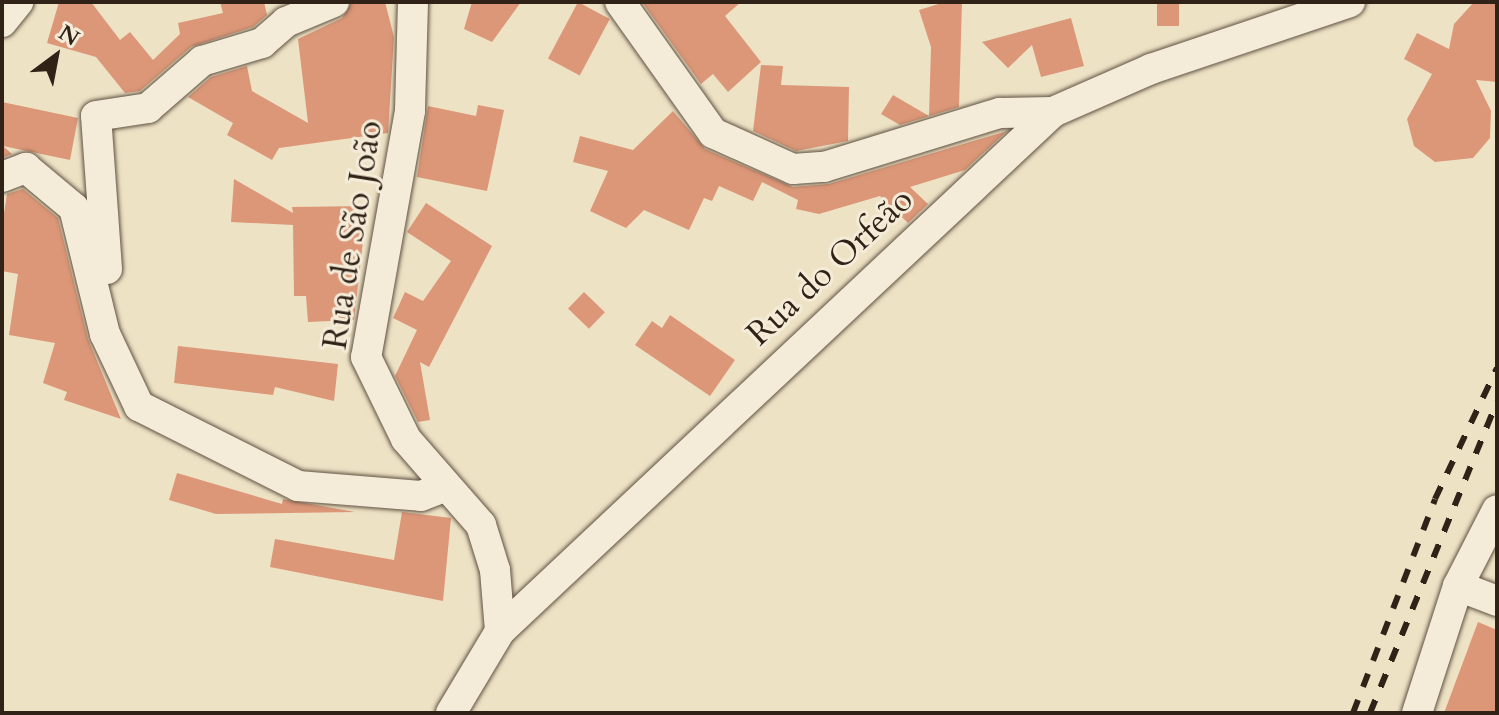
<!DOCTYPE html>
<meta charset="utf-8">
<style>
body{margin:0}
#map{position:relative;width:1499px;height:715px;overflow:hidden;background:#eee2c5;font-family:Cardo,serif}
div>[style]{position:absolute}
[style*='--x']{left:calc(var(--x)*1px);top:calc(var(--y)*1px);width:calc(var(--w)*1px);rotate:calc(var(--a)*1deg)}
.building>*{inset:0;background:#dc9778;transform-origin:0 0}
.roads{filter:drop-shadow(0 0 2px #605242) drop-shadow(0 0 2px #605242)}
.minor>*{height:30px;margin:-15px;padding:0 15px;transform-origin:15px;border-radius:15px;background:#f4ecd9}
.rail>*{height:6px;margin-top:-3px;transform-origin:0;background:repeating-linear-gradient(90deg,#302217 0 14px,transparent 0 28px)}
span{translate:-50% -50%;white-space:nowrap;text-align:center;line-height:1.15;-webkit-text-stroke:6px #f4ecd9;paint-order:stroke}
.street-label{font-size:34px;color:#302217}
.frame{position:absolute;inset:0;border:4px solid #302217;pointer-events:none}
.north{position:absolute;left:16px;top:16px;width:80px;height:80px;-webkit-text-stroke:6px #f4ecd9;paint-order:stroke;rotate:32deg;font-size:22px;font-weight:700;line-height:32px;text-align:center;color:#302217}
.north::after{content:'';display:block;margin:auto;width:28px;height:36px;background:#302217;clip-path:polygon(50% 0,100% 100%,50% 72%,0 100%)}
</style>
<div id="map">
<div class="building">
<i style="clip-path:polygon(59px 2px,91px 2px,120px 40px,130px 32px,153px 60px,180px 34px,178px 23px,223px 13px,220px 2px,264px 2px,267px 15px,253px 27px,191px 47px,140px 91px,125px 93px,96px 57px,47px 43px)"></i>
<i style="clip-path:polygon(352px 2px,385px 2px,394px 37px,388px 133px,279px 148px,272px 160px,227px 135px,233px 123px,188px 97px,211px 77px,247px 66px,252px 91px,308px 123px,298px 39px,342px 18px)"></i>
<i style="clip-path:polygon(472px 2px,521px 2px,492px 42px,464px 29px)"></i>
<i style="left:578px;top:2px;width:36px;height:64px;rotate:28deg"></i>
<i style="clip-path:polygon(642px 2px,741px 2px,725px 16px,761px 62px,728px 92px,713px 74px,701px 84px)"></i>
<i style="clip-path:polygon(945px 2px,962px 2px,959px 107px,900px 125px,881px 114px,893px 95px,929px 116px,931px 47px,919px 10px)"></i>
<i style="left:1157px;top:2px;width:22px;height:24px"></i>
<i style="clip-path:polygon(1474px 2px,1497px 2px,1497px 82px,1476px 80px,1491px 111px,1490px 138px,1473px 158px,1435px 162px,1414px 146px,1407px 119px,1432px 74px,1404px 59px,1417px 33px,1449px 49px,1454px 24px)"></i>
<i style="clip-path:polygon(1071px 18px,1084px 66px,1041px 77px,1032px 45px,1008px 68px,982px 42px)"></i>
<i style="clip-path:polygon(761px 65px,783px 66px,781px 85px,849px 87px,848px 141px,796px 151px,753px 131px)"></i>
<i style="clip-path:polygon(2px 102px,78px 118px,70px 160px,3px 146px,12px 154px,2px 158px)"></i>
<i style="clip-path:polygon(478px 105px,504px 110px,487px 191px,417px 177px,428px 106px,476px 116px)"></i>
<i style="clip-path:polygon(673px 111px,705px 149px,793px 187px,829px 184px,1007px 131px,965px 170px,910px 187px,928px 204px,908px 223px,880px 196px,819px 214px,796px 209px,798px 200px,762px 182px,753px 201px,719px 186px,712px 201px,704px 198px,689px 230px,644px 210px,626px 228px,590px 211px,608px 171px,573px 162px,580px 136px,633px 150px)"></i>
<i style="clip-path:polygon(234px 179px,293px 213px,292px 207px,367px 206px,354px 320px,308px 322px,306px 296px,294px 296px,293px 225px,231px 222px)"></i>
<i style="clip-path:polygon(23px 189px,58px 218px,88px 339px,121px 419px,64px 400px,67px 392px,43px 383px,55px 343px,9px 335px,18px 274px,2px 271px,2px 226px,7px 194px)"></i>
<i style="clip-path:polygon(426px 203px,492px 246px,429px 367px,420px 362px,430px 420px,418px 422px,395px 376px,417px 330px,393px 318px,405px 292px,423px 301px,451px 261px,407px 232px)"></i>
<i style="left:584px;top:292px;width:29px;height:23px;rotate:44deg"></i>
<i style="clip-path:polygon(670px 315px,735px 360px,710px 396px,635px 345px,652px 321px,662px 328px)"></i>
<i style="clip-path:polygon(178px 346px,338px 364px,334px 401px,275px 387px,273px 395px,174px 383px)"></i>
<i style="clip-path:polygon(177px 473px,282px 504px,283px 499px,355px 512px,216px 514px,169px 500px)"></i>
<i style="clip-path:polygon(402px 512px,451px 518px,443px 601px,270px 567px,275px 539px,394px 560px)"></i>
<i style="clip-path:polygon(1478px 622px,1497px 630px,1497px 713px,1444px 713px)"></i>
</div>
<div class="roads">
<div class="minor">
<i style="--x:413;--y:2;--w:109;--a:91.6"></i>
<i style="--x:410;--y:111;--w:250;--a:100.1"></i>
<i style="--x:366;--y:357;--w:91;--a:64"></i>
<i style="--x:406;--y:439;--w:114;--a:48.9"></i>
<i style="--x:481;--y:525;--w:47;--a:72.7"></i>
<i style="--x:495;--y:570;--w:61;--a:85.3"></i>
<i style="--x:620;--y:2;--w:161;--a:54.6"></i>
<i style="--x:713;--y:133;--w:88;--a:24.2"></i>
<i style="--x:793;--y:169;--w:31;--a:-4"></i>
<i style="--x:824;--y:167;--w:184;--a:-17.1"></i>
<i style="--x:1000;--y:113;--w:53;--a:-1.1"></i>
<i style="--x:2;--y:22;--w:26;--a:-51"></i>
<i style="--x:286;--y:22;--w:52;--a:-22.6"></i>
<i style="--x:2;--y:177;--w:26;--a:-21"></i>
<i style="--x:26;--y:168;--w:62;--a:39.8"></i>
<i style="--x:74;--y:208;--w:130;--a:76.2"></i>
<i style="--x:105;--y:334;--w:80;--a:64.7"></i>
<i style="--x:139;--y:406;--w:178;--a:26.7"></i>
<i style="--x:298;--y:486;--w:123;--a:4.6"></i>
<i style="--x:421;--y:496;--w:22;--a:-21"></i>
<i style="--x:107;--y:269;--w:153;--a:-94.1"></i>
<i style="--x:96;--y:116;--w:53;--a:-8.7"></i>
<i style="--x:148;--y:108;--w:72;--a:-41"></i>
<i style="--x:202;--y:61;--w:63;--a:-16.7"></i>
<i style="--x:262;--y:43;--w:32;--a:-41"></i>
<i style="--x:1458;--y:586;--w:42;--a:21"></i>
<i style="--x:451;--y:713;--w:96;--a:-59.1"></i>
<i style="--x:500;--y:631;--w:758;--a:-43.18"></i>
<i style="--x:1053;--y:112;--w:107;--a:-23.7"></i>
<i style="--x:1151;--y:69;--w:210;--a:-18.6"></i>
<i style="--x:1417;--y:713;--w:133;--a:-72.1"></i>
<i style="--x:1458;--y:586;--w:85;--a:-62.8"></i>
</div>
</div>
<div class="rail">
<i style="--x:1353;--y:713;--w:229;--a:-69"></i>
<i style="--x:1435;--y:499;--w:145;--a:-64.7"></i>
<i style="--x:1370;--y:713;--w:336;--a:-67.8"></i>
</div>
<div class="street-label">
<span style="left:353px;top:235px;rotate:-81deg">Rua de São João</span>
<span style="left:830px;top:267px;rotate:-43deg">Rua do Orfeão</span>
</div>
<div class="frame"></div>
<div class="north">N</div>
</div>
